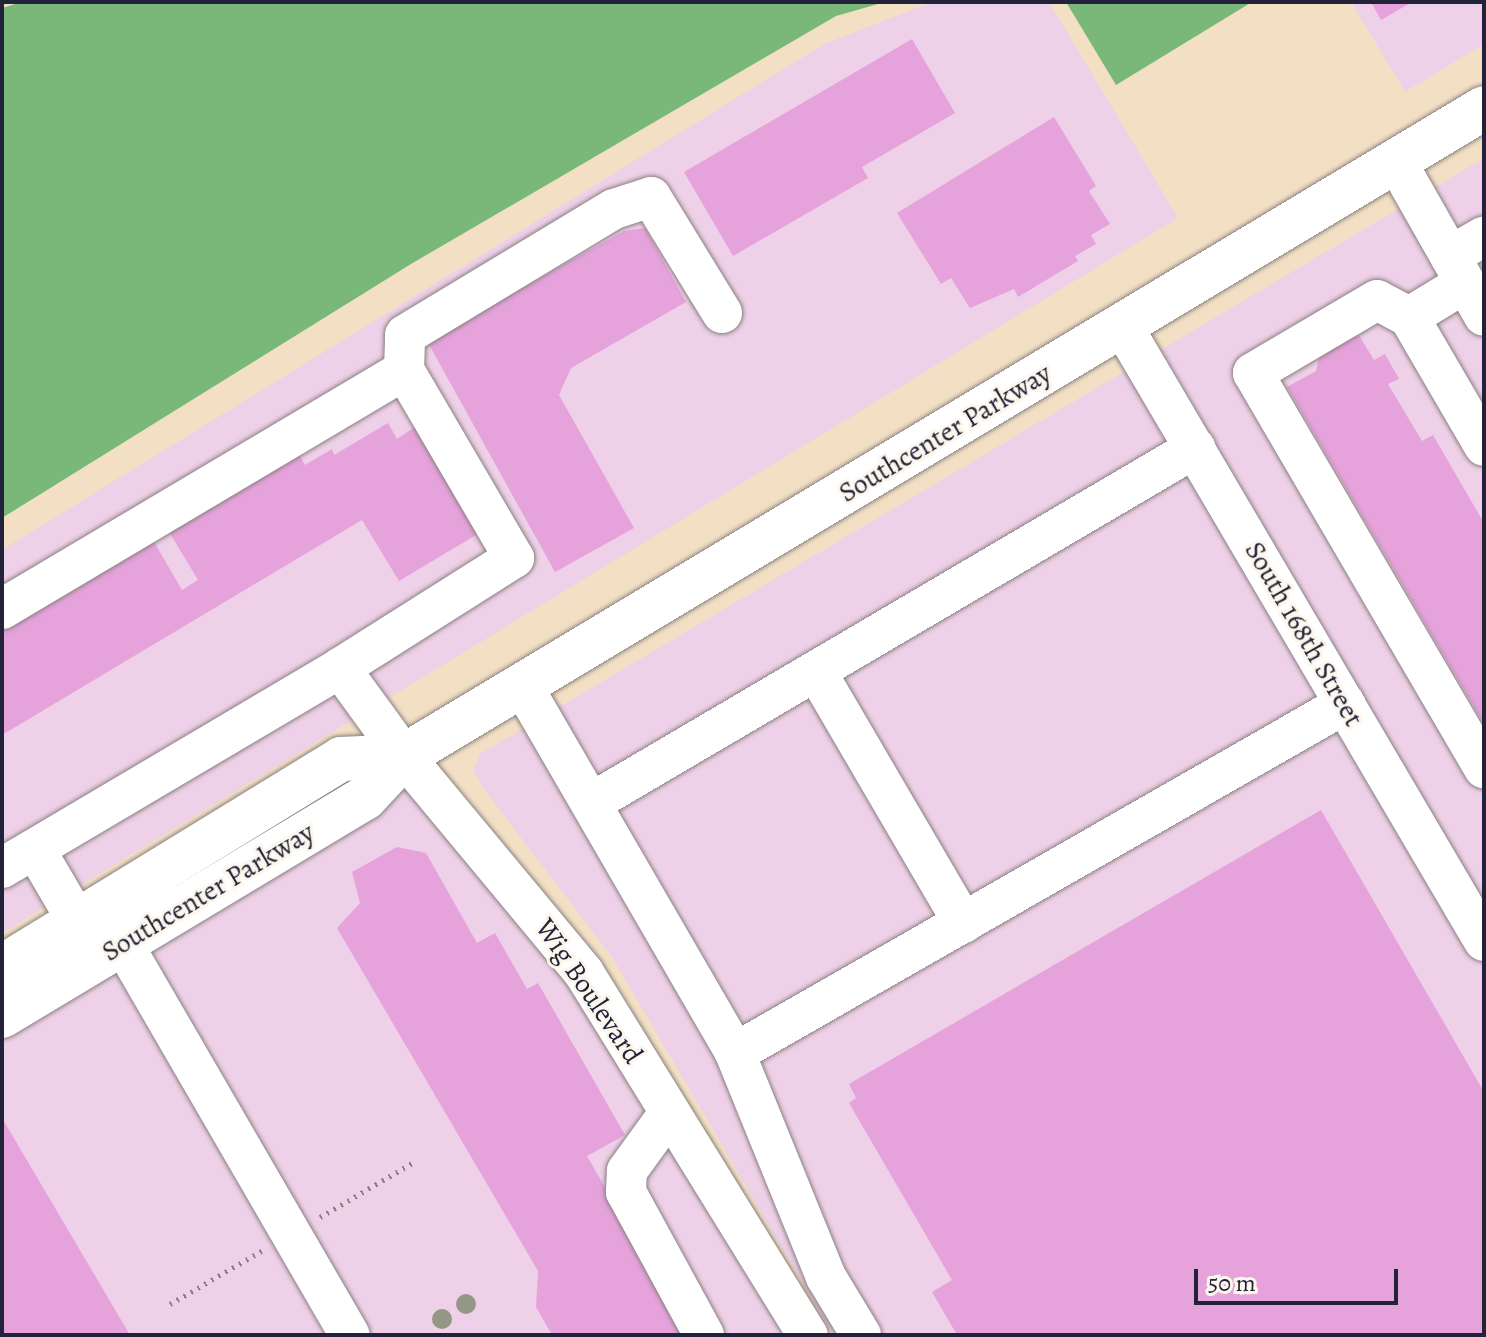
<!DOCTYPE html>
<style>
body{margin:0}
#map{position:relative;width:1486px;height:1337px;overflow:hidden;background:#f3e0c4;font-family:Alegreya,serif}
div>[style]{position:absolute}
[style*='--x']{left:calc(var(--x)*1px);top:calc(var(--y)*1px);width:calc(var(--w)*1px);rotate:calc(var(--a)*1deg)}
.built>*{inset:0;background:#eed0e8}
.forest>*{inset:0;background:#7ab879}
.building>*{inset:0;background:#e6a2db}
.path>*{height:5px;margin-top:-2.5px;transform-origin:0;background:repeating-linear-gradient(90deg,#8a8180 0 2px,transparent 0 8px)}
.roads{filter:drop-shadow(0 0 2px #8a8180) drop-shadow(0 0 2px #8a8180)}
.minor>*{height:40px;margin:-20px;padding:0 20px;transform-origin:20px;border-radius:20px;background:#fff}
.major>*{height:44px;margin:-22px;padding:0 22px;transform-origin:22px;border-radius:22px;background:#fff}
.trees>*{width:20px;height:20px;margin:-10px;border-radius:50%;background:#949686}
span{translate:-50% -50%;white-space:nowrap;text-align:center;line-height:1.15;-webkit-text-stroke:6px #fbf7ec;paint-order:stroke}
.street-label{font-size:28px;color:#22223b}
.frame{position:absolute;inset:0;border:4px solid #22223b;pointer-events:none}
.scale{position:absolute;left:1194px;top:1269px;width:204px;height:36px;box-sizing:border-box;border:4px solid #22223b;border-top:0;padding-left:10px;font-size:24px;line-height:28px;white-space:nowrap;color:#22223b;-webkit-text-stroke:6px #fbf7ec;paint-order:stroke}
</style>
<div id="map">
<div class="built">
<i style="clip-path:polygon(932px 2px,1049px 2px,1178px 218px,2px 933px,2px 550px,824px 44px)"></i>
<i style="clip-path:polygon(1351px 2px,1484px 2px,1484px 44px,1405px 92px)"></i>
<i style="clip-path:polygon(1484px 158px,1484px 1335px,833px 1335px,612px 957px,486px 792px,473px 771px,480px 754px)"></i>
<i style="clip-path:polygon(404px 756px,526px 899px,808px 1335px,2px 1335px,2px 1009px)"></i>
</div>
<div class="forest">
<i style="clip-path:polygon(22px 2px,885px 2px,836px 16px,411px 264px,2px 518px,2px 8px)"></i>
<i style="clip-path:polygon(1066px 2px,1252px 2px,1116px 85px)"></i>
</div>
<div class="building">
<i style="clip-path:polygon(1371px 2px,1412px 2px,1381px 20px)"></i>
<i style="clip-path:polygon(912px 39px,955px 113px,862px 167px,868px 178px,733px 256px,684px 172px)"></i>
<i style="clip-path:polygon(1054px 117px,1096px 186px,1089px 191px,1110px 224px,1091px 235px,1096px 244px,1075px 256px,1078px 261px,1018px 297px,1014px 289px,970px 308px,951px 278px,941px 284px,897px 213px)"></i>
<i style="clip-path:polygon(645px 228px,686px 302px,571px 368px,559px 395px,634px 528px,555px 572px,427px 341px,624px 231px)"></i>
<i style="clip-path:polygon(1357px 332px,1374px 360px,1385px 354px,1399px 379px,1388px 384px,1422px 441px,1433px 435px,1484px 523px,1484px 724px,1287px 387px,1316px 371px,1320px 353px)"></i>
<i style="clip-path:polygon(388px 423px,397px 439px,418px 425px,481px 532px,399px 581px,362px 520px,2px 735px,2px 624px,150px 535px,182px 590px,198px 580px,165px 525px,295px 446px,305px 465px,332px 449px,334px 455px)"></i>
<i style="clip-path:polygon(1321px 810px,1484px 1092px,1484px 1335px,957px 1335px,932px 1292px,952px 1280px,849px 1103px,856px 1098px,849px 1084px)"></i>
<i style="clip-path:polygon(397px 847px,426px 853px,477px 943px,495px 933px,527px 989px,538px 983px,625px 1135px,587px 1156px,690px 1335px,552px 1335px,536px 1307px,538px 1271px,337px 928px,360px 903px,352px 872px)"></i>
<i style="clip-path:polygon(2px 1118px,130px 1335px,2px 1335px)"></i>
</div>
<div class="path">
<i style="--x:320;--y:1217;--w:111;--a:-30.3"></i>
<i style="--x:170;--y:1304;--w:108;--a:-30.1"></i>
</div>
<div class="roads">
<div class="minor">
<i style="--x:1396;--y:161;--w:178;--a:60.4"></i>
<i style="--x:1450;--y:256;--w:39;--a:-30"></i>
<i style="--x:1465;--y:283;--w:66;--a:148.7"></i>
<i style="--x:1409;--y:317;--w:149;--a:59.8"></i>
<i style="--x:1409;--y:317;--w:36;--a:-152"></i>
<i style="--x:1377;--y:300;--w:144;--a:149.5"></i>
<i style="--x:1253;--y:373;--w:458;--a:59.7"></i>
<i style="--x:1123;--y:327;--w:712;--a:59.55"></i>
<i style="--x:2;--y:609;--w:468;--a:-30.7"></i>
<i style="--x:340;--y:668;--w:109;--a:54"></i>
<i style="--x:404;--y:756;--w:282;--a:50.3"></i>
<i style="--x:584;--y:973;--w:426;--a:58.3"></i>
<i style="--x:816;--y:671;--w:292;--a:59.7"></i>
<i style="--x:522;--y:685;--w:425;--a:59.9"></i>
<i style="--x:591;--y:803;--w:701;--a:-30.44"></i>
<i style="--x:35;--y:849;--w:83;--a:59.7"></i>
<i style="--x:2;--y:868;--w:393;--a:-30.6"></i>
<i style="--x:340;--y:668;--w:206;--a:-32.3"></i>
<i style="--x:514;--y:558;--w:218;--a:-120.3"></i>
<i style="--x:404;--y:370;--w:35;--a:-88"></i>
<i style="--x:405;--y:335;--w:244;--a:-31.1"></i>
<i style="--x:614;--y:209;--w:39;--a:-18"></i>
<i style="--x:651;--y:197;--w:136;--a:58.5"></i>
<i style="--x:123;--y:944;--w:452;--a:59.9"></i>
<i style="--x:669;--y:1113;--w:72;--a:125.9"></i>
<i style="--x:627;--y:1171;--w:21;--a:93"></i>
<i style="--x:626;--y:1192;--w:163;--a:61.4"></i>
<i style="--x:861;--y:1335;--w:68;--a:-121.1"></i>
<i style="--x:826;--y:1277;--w:242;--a:-112.1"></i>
<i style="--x:735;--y:1053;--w:703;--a:-29.78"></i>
</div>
<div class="major">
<i style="--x:2;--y:967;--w:398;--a:-31.5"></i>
<i style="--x:341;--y:759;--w:63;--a:-2.7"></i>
<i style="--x:2;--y:1016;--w:423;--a:-31"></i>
<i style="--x:365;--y:798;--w:57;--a:-47.1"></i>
<i style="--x:404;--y:756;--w:1259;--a:-30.96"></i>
</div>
</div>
<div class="trees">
<i style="left:466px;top:1304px"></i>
<i style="left:442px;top:1319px"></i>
</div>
<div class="street-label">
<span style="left:945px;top:433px;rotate:-31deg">Southcenter Parkway</span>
<span style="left:1304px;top:634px;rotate:60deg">South 168th Street</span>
<span style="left:208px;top:892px;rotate:-31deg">Southcenter Parkway</span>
<span style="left:589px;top:991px;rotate:56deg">Wig Boulevard</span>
</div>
<div class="frame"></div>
<div class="scale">50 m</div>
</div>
